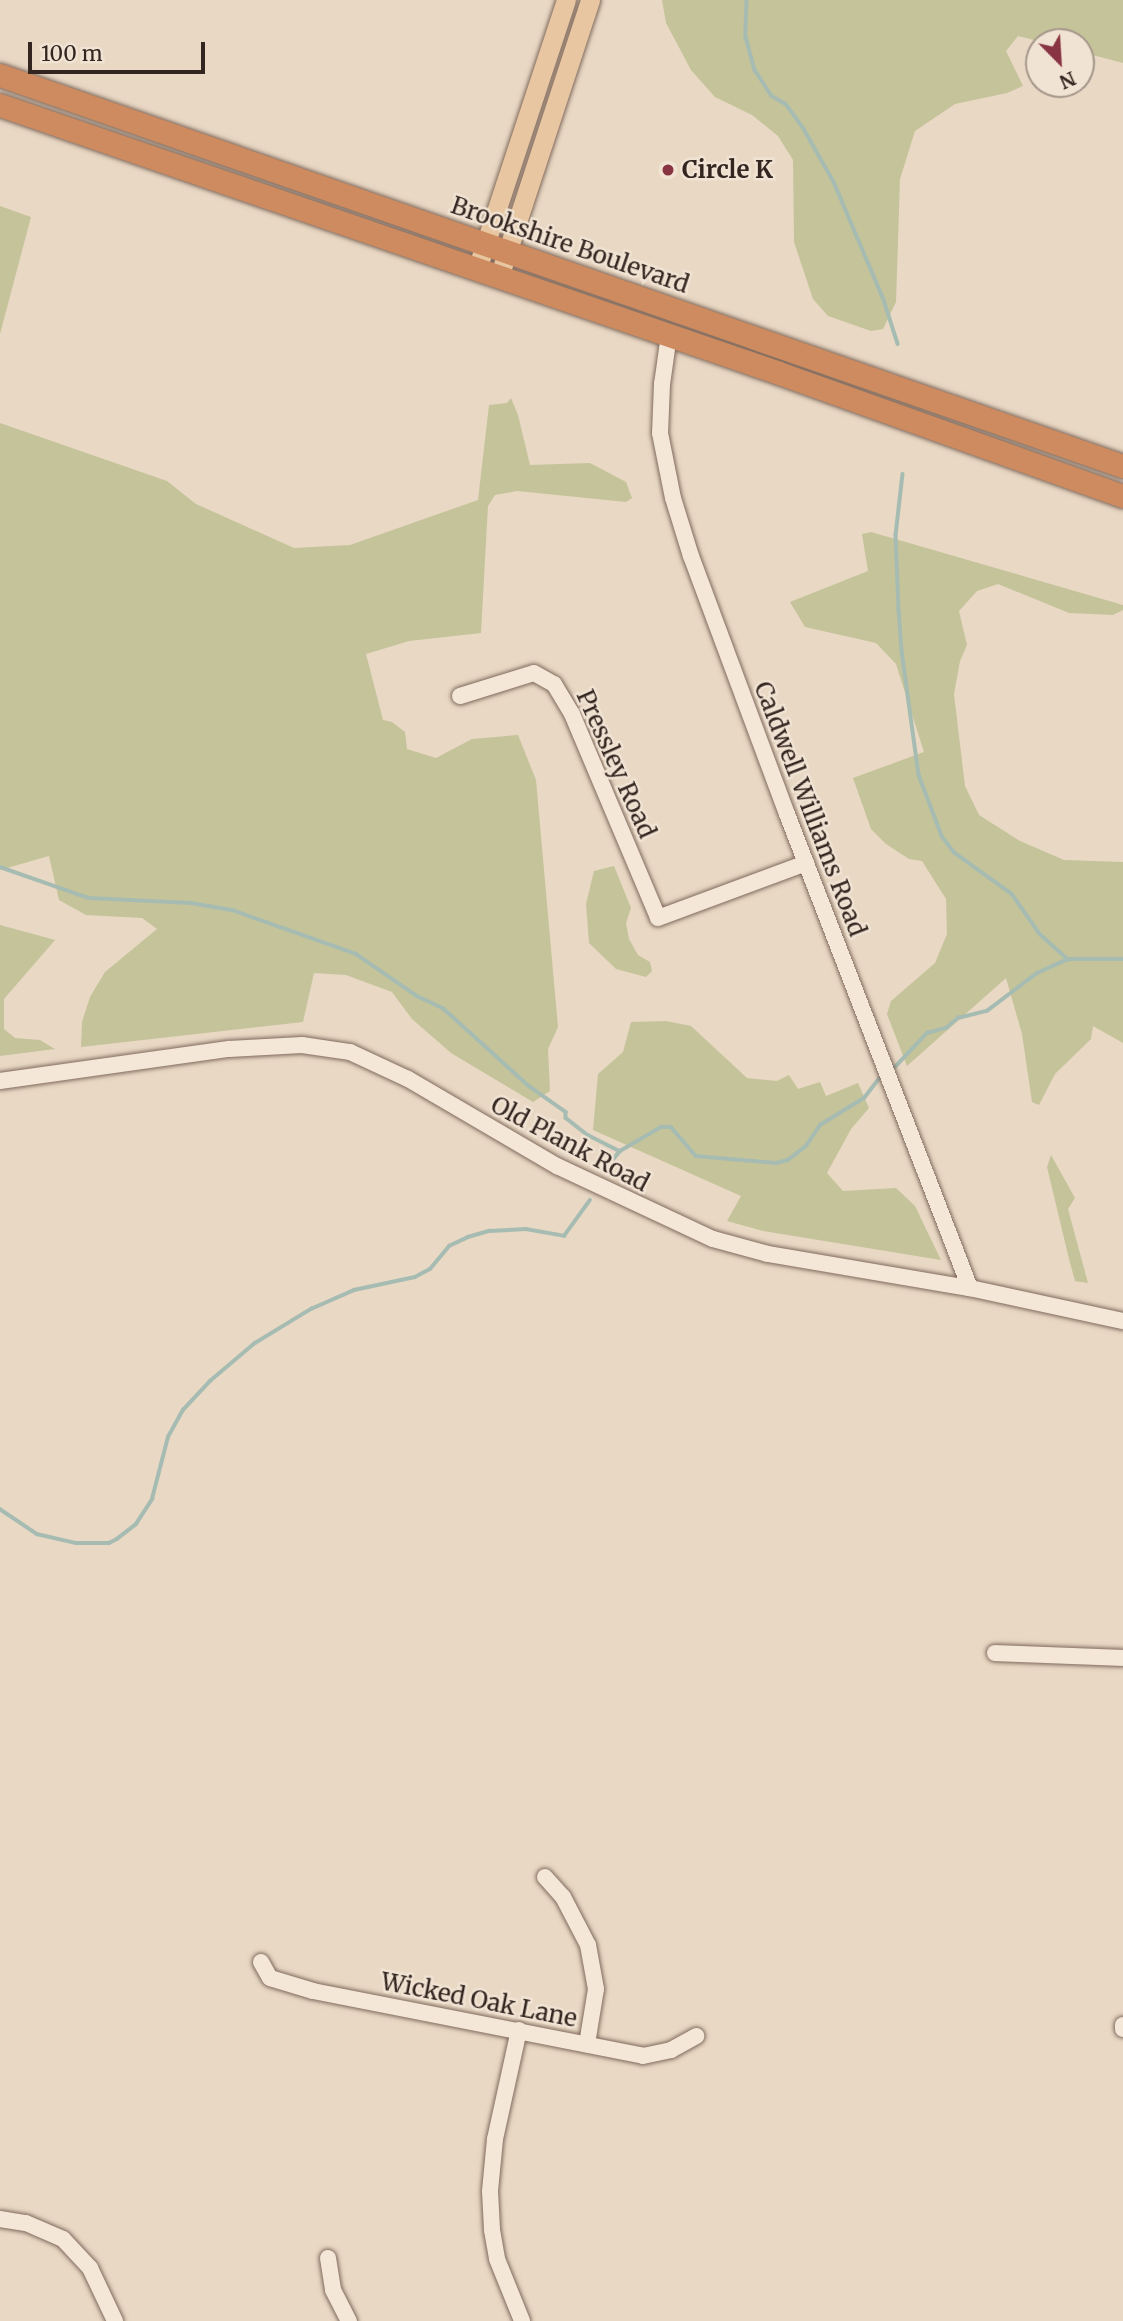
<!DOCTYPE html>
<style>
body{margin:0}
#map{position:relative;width:1123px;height:2321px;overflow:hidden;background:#e8d8c4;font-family:Merriweather,serif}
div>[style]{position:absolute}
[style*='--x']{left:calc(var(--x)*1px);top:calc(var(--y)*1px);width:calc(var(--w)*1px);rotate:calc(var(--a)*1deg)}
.green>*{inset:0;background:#c5c39a}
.stream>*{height:3.5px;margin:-1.75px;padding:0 1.75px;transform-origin:1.75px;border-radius:1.75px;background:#a6bcb2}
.roads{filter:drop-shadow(0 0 2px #816a5d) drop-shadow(0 0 2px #816a5d)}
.minor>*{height:16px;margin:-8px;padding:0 8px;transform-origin:8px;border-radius:8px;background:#f4e7d7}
.major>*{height:19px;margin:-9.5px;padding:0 9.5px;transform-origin:9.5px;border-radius:9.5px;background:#e7c6a1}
.highway>*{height:23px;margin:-11.5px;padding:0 11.5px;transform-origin:11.5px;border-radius:11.5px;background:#cd8b5f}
.dots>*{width:19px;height:19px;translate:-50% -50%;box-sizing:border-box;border:4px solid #f1e3d3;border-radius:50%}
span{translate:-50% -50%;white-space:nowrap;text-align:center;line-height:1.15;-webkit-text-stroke:5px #f1e3d3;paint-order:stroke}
.poi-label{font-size:24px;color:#33251f;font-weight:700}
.left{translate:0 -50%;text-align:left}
.street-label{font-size:24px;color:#33251f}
.north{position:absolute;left:1025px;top:28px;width:70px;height:70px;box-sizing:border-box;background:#f1e3d3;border:2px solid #a5978b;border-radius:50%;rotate:156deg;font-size:19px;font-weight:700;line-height:28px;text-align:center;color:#33251f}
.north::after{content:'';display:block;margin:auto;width:24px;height:32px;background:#883442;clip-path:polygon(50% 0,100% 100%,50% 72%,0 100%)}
.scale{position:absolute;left:28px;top:42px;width:177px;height:32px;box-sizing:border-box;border:4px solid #33251f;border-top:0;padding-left:9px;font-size:21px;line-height:24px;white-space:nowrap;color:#33251f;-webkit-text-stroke:5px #f1e3d3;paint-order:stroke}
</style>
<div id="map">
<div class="green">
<i style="clip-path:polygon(662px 0,1123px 0,1123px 63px,1081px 52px,1081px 42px,1042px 42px,1018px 36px,1006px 51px,1023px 86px,1007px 93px,955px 104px,915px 131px,900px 179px,896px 302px,883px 329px,871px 331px,828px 316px,813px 299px,794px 242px,793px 160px,778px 136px,752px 115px,715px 97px,691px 70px,666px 23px)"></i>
<i style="clip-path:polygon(0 206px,31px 217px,0 334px)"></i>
<i style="clip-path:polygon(511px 398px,518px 415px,530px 465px,590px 463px,626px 482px,632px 498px,626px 502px,517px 491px,495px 495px,488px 506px,481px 633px,409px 641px,366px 654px,383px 720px,392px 722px,405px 732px,407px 749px,436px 758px,472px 739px,518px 735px,536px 780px,558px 1027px,548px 1049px,550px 1091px,533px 1102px,451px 1053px,412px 1019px,392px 992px,346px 975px,314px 973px,303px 1022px,81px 1047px,82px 1022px,90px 997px,105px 972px,157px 929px,142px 918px,86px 915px,59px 900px,49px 856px,0 870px,0 423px,167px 481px,196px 504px,294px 548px,350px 545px,478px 500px,489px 405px,507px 403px)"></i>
<i style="clip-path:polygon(871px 532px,1123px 605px,1123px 610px,1113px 615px,1069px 613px,998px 584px,977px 591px,959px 611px,967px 645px,960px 661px,954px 694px,965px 786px,979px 815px,1020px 841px,1064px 860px,1123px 862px,1123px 1043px,1093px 1026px,1091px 1039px,1055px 1074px,1039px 1105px,1032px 1102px,1022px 1034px,1006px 978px,907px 1066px,887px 1014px,891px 1001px,935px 963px,947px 934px,946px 899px,922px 861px,909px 859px,886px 844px,871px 829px,853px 778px,924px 752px,896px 664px,876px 643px,805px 627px,790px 602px,868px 571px,862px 534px)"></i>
<i style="clip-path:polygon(614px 866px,631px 908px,626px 923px,629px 939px,638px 955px,650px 962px,652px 971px,646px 977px,616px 969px,589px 943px,586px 904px,594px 871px)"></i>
<i style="clip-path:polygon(0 925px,55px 940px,4px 999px,4px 1029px,15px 1038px,40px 1040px,55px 1049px,0 1056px)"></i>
<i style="clip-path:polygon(666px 1021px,691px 1026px,747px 1078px,777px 1081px,789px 1075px,798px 1089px,820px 1082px,826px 1096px,858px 1083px,869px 1108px,851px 1129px,827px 1173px,843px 1191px,896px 1188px,915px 1206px,941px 1260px,763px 1231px,727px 1221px,741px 1196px,593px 1130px,598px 1074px,623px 1052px,631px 1022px)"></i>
<i style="clip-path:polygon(1051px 1155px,1075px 1198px,1068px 1209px,1088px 1283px,1075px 1281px,1069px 1259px,1047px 1167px)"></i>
</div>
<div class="stream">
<i style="--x:747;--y:0;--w:37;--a:92"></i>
<i style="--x:746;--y:37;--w:34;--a:75"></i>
<i style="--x:755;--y:70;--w:31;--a:57"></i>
<i style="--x:772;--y:96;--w:16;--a:30"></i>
<i style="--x:786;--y:104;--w:31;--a:54"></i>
<i style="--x:804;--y:129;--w:61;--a:60.5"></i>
<i style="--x:834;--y:182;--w:128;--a:67"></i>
<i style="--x:884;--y:300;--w:46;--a:72.3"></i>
<i style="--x:903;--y:474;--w:61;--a:96.5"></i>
<i style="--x:896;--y:535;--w:74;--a:87.7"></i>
<i style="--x:899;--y:609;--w:42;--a:85.9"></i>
<i style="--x:902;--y:651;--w:125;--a:82.2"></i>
<i style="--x:919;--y:775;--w:65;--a:69.3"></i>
<i style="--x:942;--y:836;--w:21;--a:53"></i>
<i style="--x:955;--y:853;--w:70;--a:35.7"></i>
<i style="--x:1012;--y:894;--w:49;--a:55"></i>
<i style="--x:1040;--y:934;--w:38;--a:42"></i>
<i style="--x:0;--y:867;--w:94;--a:19.2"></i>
<i style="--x:89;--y:898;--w:102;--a:2.8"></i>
<i style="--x:191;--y:903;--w:42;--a:9.7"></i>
<i style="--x:232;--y:910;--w:132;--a:19.5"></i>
<i style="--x:356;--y:954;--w:74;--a:34.5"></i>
<i style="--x:417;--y:996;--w:29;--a:25"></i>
<i style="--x:443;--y:1008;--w:116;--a:42.2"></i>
<i style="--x:529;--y:1086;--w:45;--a:35.1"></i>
<i style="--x:566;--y:1112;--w:6;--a:90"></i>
<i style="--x:566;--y:1118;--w:28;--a:38"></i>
<i style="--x:588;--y:1135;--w:36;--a:27"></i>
<i style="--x:895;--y:1067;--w:47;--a:-46.7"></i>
<i style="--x:927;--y:1033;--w:20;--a:-15"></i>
<i style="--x:946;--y:1028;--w:16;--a:-40"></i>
<i style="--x:958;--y:1018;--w:30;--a:-14"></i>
<i style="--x:987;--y:1011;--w:63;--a:-37.2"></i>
<i style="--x:1037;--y:973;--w:34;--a:-24"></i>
<i style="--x:1068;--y:959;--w:55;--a:0"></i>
<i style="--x:605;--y:1170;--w:24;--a:-52"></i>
<i style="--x:620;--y:1151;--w:48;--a:-30.3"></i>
<i style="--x:661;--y:1127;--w:10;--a:0"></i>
<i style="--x:671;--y:1127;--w:38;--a:49"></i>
<i style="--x:696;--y:1156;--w:80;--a:5"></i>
<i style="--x:776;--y:1163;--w:12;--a:-14"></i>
<i style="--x:788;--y:1160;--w:23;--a:-38"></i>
<i style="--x:806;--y:1146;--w:25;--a:-56"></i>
<i style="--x:820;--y:1125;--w:52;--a:-31.5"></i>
<i style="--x:864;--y:1098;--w:24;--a:-52"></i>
<i style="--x:0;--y:1509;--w:45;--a:34"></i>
<i style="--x:37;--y:1534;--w:40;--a:13"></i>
<i style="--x:76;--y:1543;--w:33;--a:0"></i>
<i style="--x:109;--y:1543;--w:9;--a:-27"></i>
<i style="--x:117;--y:1539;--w:24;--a:-38"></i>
<i style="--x:136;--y:1524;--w:30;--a:-57"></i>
<i style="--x:152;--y:1499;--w:64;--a:-75.5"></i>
<i style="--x:168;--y:1437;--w:31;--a:-61"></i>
<i style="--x:183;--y:1410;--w:40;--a:-47"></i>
<i style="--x:210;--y:1381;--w:59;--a:-40.2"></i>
<i style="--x:255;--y:1343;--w:66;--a:-31.3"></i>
<i style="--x:311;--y:1309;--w:47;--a:-23.8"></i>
<i style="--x:354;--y:1290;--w:62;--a:-12"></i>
<i style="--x:415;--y:1277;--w:17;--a:-28"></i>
<i style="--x:430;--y:1269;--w:30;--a:-50"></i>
<i style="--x:449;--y:1246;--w:21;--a:-25"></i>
<i style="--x:468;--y:1237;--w:22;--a:-16"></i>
<i style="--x:489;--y:1231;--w:37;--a:-3"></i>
<i style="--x:526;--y:1229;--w:39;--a:10"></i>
<i style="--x:564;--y:1236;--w:44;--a:-54.2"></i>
</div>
<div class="roads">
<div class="minor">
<i style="--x:669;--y:335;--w:49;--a:98.1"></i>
<i style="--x:662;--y:384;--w:49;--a:92.3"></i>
<i style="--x:660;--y:433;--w:66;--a:78.7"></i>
<i style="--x:673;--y:498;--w:61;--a:72.8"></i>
<i style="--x:691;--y:556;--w:275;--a:69.6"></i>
<i style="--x:787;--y:814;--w:508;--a:68.89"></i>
<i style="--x:460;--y:696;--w:77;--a:-17.3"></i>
<i style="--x:534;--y:673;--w:23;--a:29"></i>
<i style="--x:554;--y:684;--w:35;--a:59"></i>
<i style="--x:572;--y:714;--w:221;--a:67.1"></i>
<i style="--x:658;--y:918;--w:158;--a:-20.4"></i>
<i style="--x:0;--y:1081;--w:231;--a:-8"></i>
<i style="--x:229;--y:1049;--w:73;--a:-3.1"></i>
<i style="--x:302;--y:1045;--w:49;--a:8.3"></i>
<i style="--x:350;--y:1052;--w:64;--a:25"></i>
<i style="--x:408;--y:1079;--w:173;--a:30.3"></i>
<i style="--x:557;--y:1166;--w:172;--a:25.1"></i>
<i style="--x:713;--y:1239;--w:57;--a:15.3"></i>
<i style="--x:768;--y:1254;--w:205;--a:9.6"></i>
<i style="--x:970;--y:1288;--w:157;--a:12.2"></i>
<i style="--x:995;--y:1653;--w:128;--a:2.2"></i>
<i style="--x:545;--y:1877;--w:27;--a:48"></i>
<i style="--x:563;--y:1897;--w:54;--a:62.5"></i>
<i style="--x:588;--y:1945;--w:45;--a:79.7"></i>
<i style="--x:596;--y:1989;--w:56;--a:99.3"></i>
<i style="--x:261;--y:1962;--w:18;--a:61"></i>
<i style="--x:270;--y:1978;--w:45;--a:16.8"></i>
<i style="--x:313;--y:1991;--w:336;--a:11.1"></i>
<i style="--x:643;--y:2056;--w:29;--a:-12"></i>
<i style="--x:671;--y:2050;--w:29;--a:-29"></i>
<i style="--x:1123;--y:2025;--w:4;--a:90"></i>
<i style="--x:519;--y:2030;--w:112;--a:102.4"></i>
<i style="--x:495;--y:2139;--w:52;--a:95.5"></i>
<i style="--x:490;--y:2191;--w:39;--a:87"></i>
<i style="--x:492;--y:2230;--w:29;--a:80"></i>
<i style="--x:497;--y:2259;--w:67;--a:68"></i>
<i style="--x:0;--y:2219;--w:26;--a:9"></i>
<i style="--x:26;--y:2223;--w:40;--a:23.4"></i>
<i style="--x:63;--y:2239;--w:40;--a:47"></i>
<i style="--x:90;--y:2268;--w:59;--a:64.7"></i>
<i style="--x:328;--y:2258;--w:32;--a:81"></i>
<i style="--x:333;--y:2290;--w:35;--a:63"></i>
</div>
<div class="major">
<i style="--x:477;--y:269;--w:283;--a:-71.7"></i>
<i style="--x:499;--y:277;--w:292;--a:-71.8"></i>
</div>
<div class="highway">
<i style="--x:0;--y:75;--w:1189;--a:19.2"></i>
<i style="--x:0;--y:105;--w:824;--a:18.98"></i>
<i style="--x:779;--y:373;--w:365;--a:19.7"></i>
</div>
</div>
<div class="dots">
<i style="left:668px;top:170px;background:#883442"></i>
</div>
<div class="poi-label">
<span class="left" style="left:682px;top:170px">Circle K</span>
</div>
<div class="street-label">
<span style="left:570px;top:245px;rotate:19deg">Brookshire Boulevard</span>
<span style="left:616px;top:764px;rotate:66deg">Pressley Road</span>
<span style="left:810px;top:809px;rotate:69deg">Caldwell Williams Road</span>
<span style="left:570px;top:1144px;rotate:28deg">Old Plank Road</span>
<span style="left:479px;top:2000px;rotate:11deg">Wicked Oak Lane</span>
</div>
<div class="north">N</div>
<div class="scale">100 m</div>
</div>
